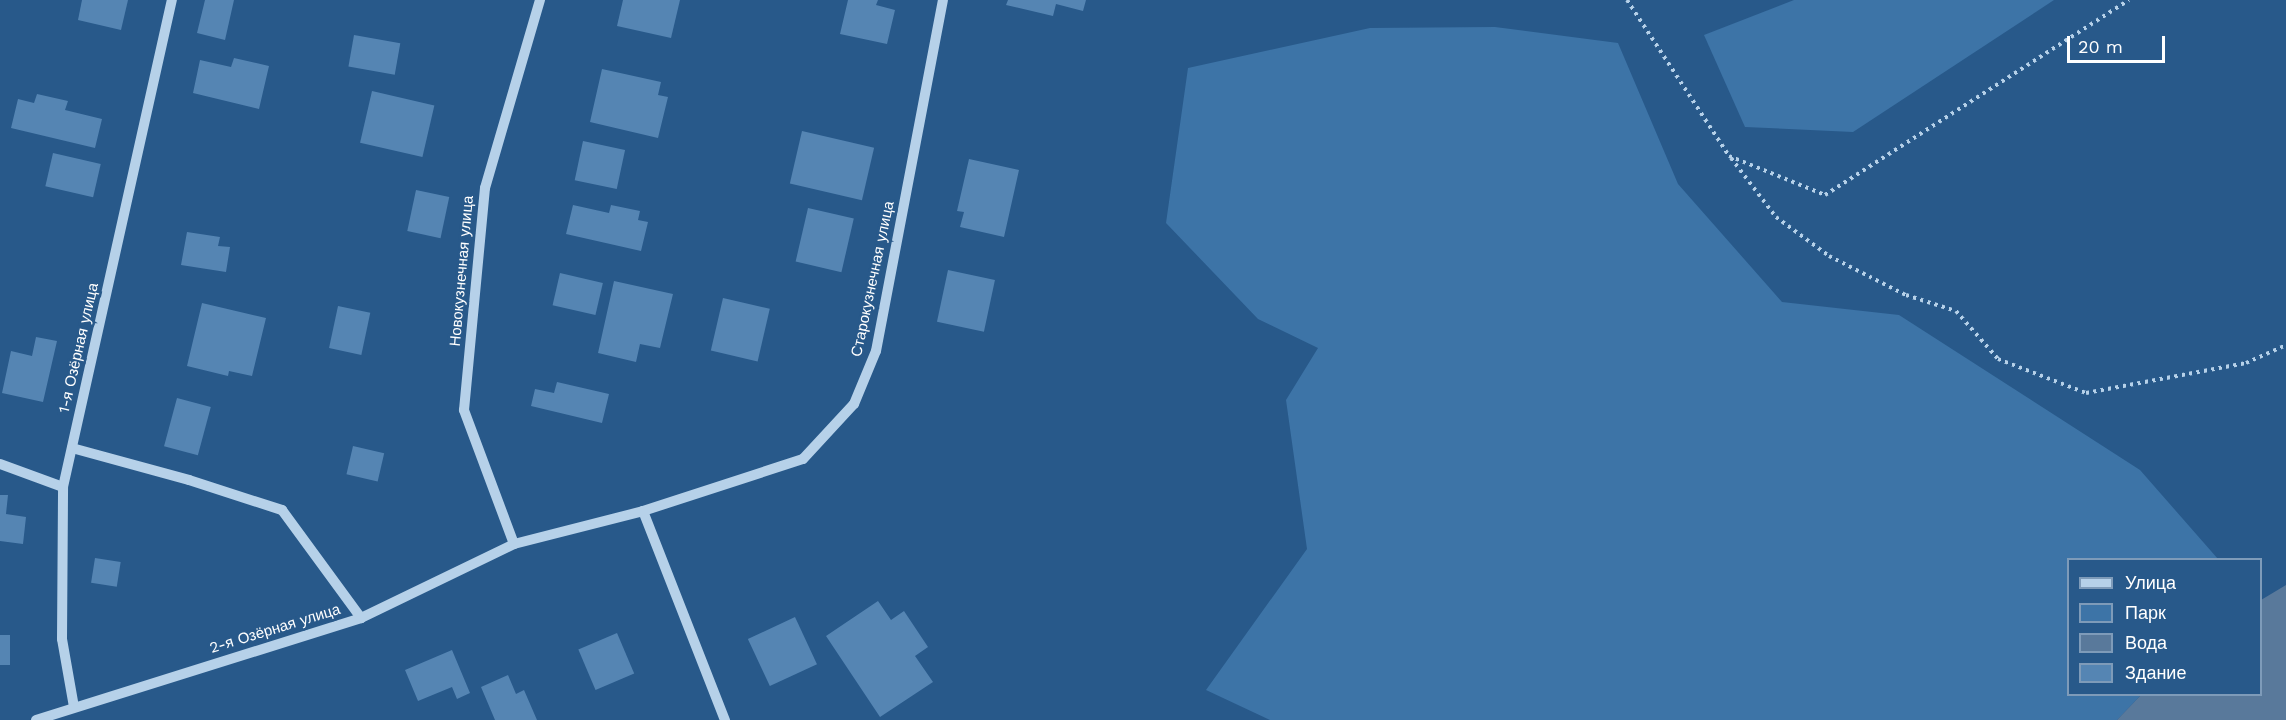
<!DOCTYPE html>
<meta charset="utf-8">
<style>
body{margin:0}
#map{position:relative;width:2286px;height:720px;overflow:hidden;background:#28598a;font-family:"Work Sans",sans-serif}
div>[style]{position:absolute}
[style*='--x']{left:calc(var(--x)*1px);top:calc(var(--y)*1px);width:calc(var(--w)*1px);rotate:calc(var(--a)*1deg)}
.green>*{inset:0;background:#3d74a7}
.water>*{inset:0;background:#59799b}
.building>*{inset:0;background:#5585b3;transform-origin:0 0}
.path>*{height:4px;margin-top:-2px;transform-origin:0;background:repeating-linear-gradient(90deg,#b6d1e9 0 3px,transparent 0 7.5px)}
.minor>*{height:10px;margin:-5px;padding:0 5px;transform-origin:5px;border-radius:5px;background:#b6d1e9}
span{translate:-50% -50%;white-space:nowrap;text-align:center;line-height:1.15;-webkit-text-stroke:5px #28598a;paint-order:stroke}
.street-label{font-size:15px;color:#fff}
.legend{position:absolute;left:2067px;top:558px;width:195px;height:138px;box-sizing:border-box;background:#28598a;border:2px solid #7e9bb9;margin:0;padding:8px 10px;list-style:none;font-size:18px;color:#fff}
.legend li{display:flex;align-items:center;gap:12px;height:30px}
.legend b{width:30px;border:2px solid #7e9bb9}
.scale{position:absolute;left:2067px;top:36px;width:98px;height:27px;box-sizing:border-box;border:3px solid #fff;border-top:0;padding-left:8px;font-size:18px;line-height:21px;white-space:nowrap;color:#fff;-webkit-text-stroke:4px #28598a;paint-order:stroke}
</style>
<div id="map">
<div class="green">
<i style="clip-path:polygon(1794px 0,2054px 0,1853px 132px,1745px 127px,1704px 35px)"></i>
<i style="clip-path:polygon(1495px 27px,1618px 43px,1678px 184px,1782px 302px,1899px 315px,2140px 470px,2218px 559px,2068px 560px,2068px 694px,2141px 695px,2117px 720px,1270px 720px,1206px 690px,1307px 549px,1286px 400px,1318px 348px,1258px 319px,1166px 223px,1188px 68px,1370px 28px)"></i>
</div>
<div class="water">
<i style="clip-path:polygon(2286px 585px,2286px 720px,2117px 720px,2141px 695px,2260px 694px,2261px 600px)"></i>
</div>
<div class="building">
<i style="clip-path:polygon(82px 0,128px 0,121px 30px,78px 20px)"></i>
<i style="clip-path:polygon(205px 0,234px 0,225px 40px,197px 33px)"></i>
<i style="clip-path:polygon(623px 0,680px 0,671px 38px,617px 26px)"></i>
<i style="clip-path:polygon(848px 0,878px 0,876px 5px,895px 10px,887px 44px,840px 34px)"></i>
<i style="clip-path:polygon(1008px 0,1086px 0,1083px 11px,1056px 4px,1053px 16px,1006px 5px)"></i>
<i style="left:354px;top:35px;width:47px;height:32px;rotate:10deg"></i>
<i style="clip-path:polygon(234px 58px,269px 66px,259px 109px,193px 93px,200px 60px,231px 67px)"></i>
<i style="clip-path:polygon(602px 69px,661px 82px,658px 95px,668px 97px,658px 138px,590px 122px)"></i>
<i style="left:372px;top:91px;width:64px;height:53px;rotate:13deg"></i>
<i style="clip-path:polygon(37px 94px,68px 101px,65px 110px,102px 119px,95px 148px,11px 128px,18px 99px,34px 103px)"></i>
<i style="left:802px;top:131px;width:74px;height:54px;rotate:13deg"></i>
<i style="left:583px;top:141px;width:43px;height:40px;rotate:12deg"></i>
<i style="left:53px;top:153px;width:49px;height:34px;rotate:13deg"></i>
<i style="clip-path:polygon(969px 159px,1019px 170px,1004px 237px,960px 227px,964px 212px,957px 211px)"></i>
<i style="left:416px;top:190px;width:34px;height:42px;rotate:12deg"></i>
<i style="clip-path:polygon(573px 205px,609px 213px,611px 205px,640px 211px,638px 220px,648px 222px,641px 251px,566px 234px)"></i>
<i style="left:808px;top:208px;width:47px;height:55px;rotate:13deg"></i>
<i style="clip-path:polygon(187px 232px,220px 237px,218px 246px,230px 247px,226px 272px,181px 265px)"></i>
<i style="left:948px;top:270px;width:48px;height:53px;rotate:12deg"></i>
<i style="left:560px;top:273px;width:44px;height:33px;rotate:13deg"></i>
<i style="clip-path:polygon(614px 281px,673px 294px,660px 348px,640px 344px,636px 362px,598px 353px)"></i>
<i style="left:723px;top:298px;width:48px;height:54px;rotate:13deg"></i>
<i style="clip-path:polygon(202px 303px,266px 318px,252px 376px,229px 371px,228px 376px,187px 366px)"></i>
<i style="left:338px;top:306px;width:33px;height:43px;rotate:12deg"></i>
<i style="clip-path:polygon(36px 337px,57px 341px,43px 402px,2px 393px,11px 351px,32px 356px)"></i>
<i style="clip-path:polygon(557px 382px,609px 394px,602px 423px,531px 406px,535px 389px,554px 393px)"></i>
<i style="left:177px;top:398px;width:35px;height:50px;rotate:15deg"></i>
<i style="left:353px;top:446px;width:32px;height:29px;rotate:13deg"></i>
<i style="clip-path:polygon(0 495px,8px 495px,6px 514px,26px 517px,23px 544px,0 541px)"></i>
<i style="left:95px;top:558px;width:26px;height:25px;rotate:9deg"></i>
<i style="clip-path:polygon(878px 601px,891px 620px,904px 611px,928px 647px,915px 656px,933px 682px,880px 717px,826px 636px)"></i>
<i style="left:795px;top:617px;width:52px;height:52px;rotate:65deg"></i>
<i style="left:617px;top:633px;width:44px;height:42px;rotate:67deg"></i>
<i style="left:0;top:635px;width:10px;height:30px"></i>
<i style="clip-path:polygon(452px 650px,470px 693px,457px 699px,452px 687px,418px 701px,405px 670px)"></i>
<i style="clip-path:polygon(508px 675px,516px 694px,524px 690px,537px 720px,495px 720px,481px 687px)"></i>
</div>
<div class="path">
<i style="--x:1627;--y:0;--w:186;--a:56.8"></i>
<i style="--x:1729;--y:156;--w:104;--a:22.1"></i>
<i style="--x:1825;--y:195;--w:361;--a:-32.7"></i>
<i style="--x:1731;--y:158;--w:74;--a:52.7"></i>
<i style="--x:1776;--y:217;--w:66;--a:36.3"></i>
<i style="--x:1829;--y:256;--w:86;--a:26.9"></i>
<i style="--x:1906;--y:295;--w:52;--a:17.7"></i>
<i style="--x:1956;--y:311;--w:64;--a:48.8"></i>
<i style="--x:1998;--y:359;--w:94;--a:21.1"></i>
<i style="--x:2086;--y:393;--w:163;--a:-10.6"></i>
<i style="--x:2246;--y:363;--w:44;--a:-24.2"></i>
</div>
<div class="minor">
<i style="--x:72;--y:448;--w:121;--a:15.3"></i>
<i style="--x:189;--y:480;--w:98;--a:17.9"></i>
<i style="--x:282;--y:510;--w:134;--a:53.8"></i>
<i style="--x:0;--y:464;--w:67;--a:20.1"></i>
<i style="--x:643;--y:511;--w:225;--a:68.6"></i>
<i style="--x:514;--y:544;--w:143;--a:-110.5"></i>
<i style="--x:464;--y:410;--w:223;--a:-84.6"></i>
<i style="--x:485;--y:188;--w:196;--a:-73.7"></i>
<i style="--x:74;--y:707;--w:69;--a:-100"></i>
<i style="--x:62;--y:639;--w:152;--a:-89.6"></i>
<i style="--x:63;--y:487;--w:499;--a:-77.4"></i>
<i style="--x:36;--y:720;--w:341;--a:-17.4"></i>
<i style="--x:361;--y:618;--w:170;--a:-25.8"></i>
<i style="--x:514;--y:544;--w:133;--a:-14.3"></i>
<i style="--x:643;--y:511;--w:168;--a:-18"></i>
<i style="--x:803;--y:459;--w:75;--a:-47.2"></i>
<i style="--x:854;--y:404;--w:57;--a:-67.5"></i>
<i style="--x:876;--y:351;--w:357;--a:-79.2"></i>
</div>
<div class="street-label">
<span style="left:462px;top:271px;rotate:-85deg">Новокузнечная улица</span>
<span style="left:873px;top:279px;rotate:-78deg">Старокузнечная улица</span>
<span style="left:79px;top:348px;rotate:-77deg">1-я Озёрная улица</span>
<span style="left:275px;top:629px;rotate:-17deg">2-я Озёрная улица</span>
</div>
<ul class="legend">
<li><b style="height:8px;background:#b6d1e9"></b>Улица</li>
<li><b style="height:16px;background:#3d74a7"></b>Парк</li>
<li><b style="height:16px;background:#59799b"></b>Вода</li>
<li><b style="height:16px;background:#5585b3"></b>Здание</li>
</ul>
<div class="scale">20 m</div>
</div>
